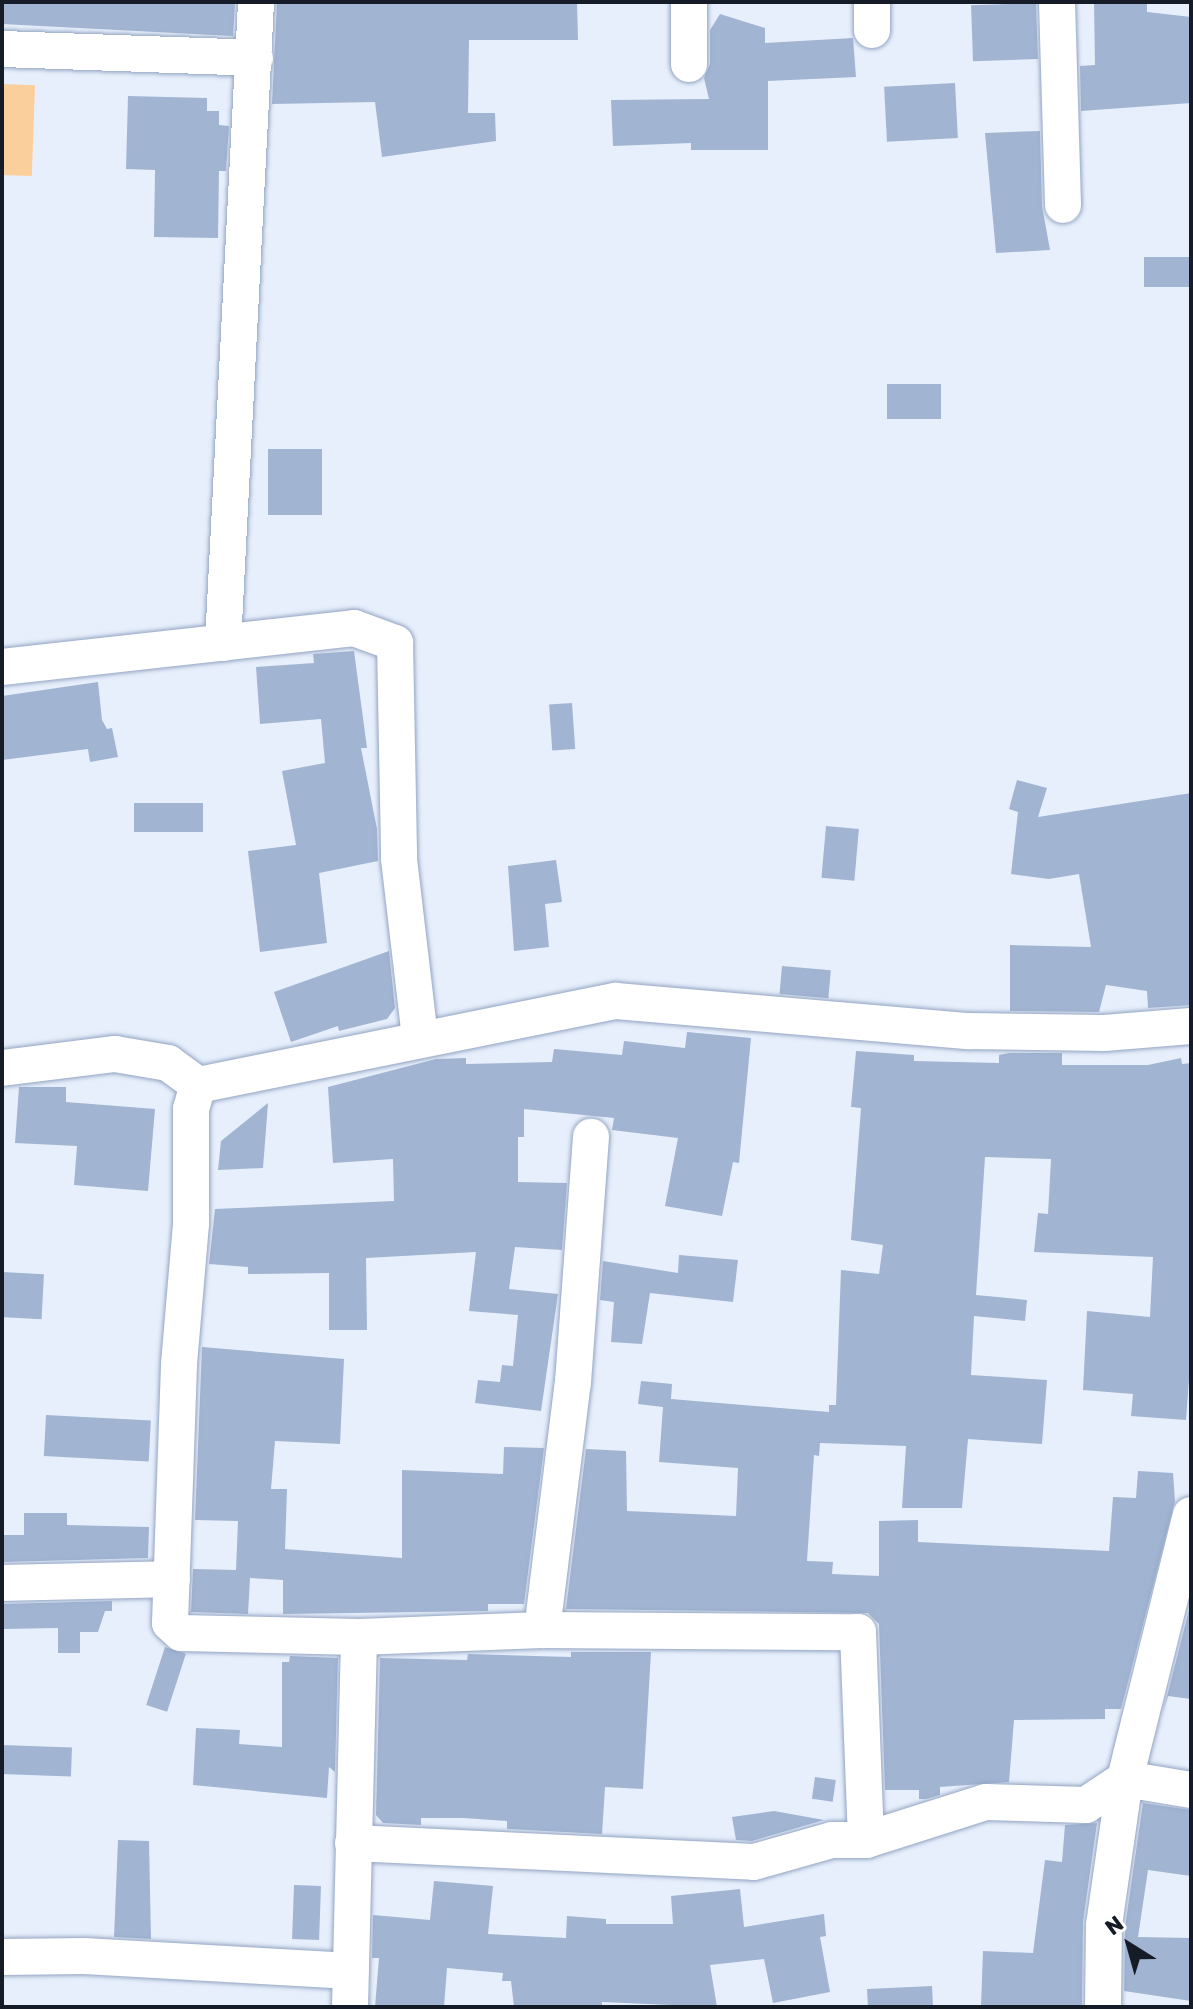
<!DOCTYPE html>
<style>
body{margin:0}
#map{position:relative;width:1193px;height:2009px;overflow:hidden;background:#e7effc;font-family:Rubik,sans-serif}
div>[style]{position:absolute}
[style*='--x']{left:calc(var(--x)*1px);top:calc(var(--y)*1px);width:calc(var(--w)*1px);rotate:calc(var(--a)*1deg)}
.green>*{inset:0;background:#fbcf9b;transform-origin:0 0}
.building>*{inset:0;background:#a1b4d2;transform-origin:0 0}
.roads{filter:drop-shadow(0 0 2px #92a4c2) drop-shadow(0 0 2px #92a4c2)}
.minor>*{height:36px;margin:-18px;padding:0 18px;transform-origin:18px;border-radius:18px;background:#fff}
span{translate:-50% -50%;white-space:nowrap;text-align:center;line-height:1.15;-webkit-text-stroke:8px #fff;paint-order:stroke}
.frame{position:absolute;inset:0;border:4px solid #151c27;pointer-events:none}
.north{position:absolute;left:1089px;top:1905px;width:80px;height:80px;-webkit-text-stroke:6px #fff;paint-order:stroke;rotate:323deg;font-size:22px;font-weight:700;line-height:32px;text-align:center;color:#151c27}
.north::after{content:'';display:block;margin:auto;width:28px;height:36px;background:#151c27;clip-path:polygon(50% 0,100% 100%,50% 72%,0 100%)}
</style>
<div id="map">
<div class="green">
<i style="left:2px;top:84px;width:33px;height:91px;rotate:2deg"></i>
</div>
<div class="building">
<i style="clip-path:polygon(2px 2px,235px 2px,233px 36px,2px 24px)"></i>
<i style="clip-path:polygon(277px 2px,577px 2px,578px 40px,469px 40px,468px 113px,495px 113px,496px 141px,382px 157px,375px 102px,272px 104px)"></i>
<i style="clip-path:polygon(1094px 2px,1147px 2px,1147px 12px,1191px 17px,1191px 103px,1081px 111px,1080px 66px,1095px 65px)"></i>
<i style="left:1036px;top:3px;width:56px;height:65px;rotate:88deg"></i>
<i style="clip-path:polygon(720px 14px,765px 28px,765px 43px,853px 38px,856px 77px,768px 81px,768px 150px,691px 150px,691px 143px,613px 146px,611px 100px,709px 99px,704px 78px,710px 64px,710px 30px)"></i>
<i style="left:955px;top:83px;width:55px;height:71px;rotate:87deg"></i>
<i style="clip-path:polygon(128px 96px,207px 98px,207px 111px,219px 111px,219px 125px,229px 126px,226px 171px,219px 171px,218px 238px,154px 237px,155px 170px,126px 169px)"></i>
<i style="clip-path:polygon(1040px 131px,1042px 206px,1050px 250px,996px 253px,985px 133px)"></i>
<i style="left:1191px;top:257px;width:30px;height:47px;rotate:90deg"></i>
<i style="left:941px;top:384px;width:35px;height:54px;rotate:90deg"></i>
<i style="left:268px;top:449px;width:54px;height:66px"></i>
<i style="clip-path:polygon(354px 651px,367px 748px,361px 748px,377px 829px,378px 861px,319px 873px,327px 943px,260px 952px,248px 851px,296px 845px,282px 771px,325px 763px,321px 719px,260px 724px,256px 667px,314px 663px,313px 654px)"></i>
<i style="clip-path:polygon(98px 682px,102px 720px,107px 729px,112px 728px,118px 757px,90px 762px,88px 749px,2px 760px,2px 696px)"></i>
<i style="left:572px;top:703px;width:46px;height:23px;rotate:86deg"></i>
<i style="clip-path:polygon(1017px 780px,1047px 788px,1038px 817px,1191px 793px,1191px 1005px,1148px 1008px,1147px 991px,1106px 985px,1099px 1012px,1010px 1011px,1010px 945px,1091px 947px,1079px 874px,1049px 879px,1011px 874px,1018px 812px,1009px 809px)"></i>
<i style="left:134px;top:803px;width:69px;height:29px"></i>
<i style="left:826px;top:826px;width:33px;height:52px;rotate:5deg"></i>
<i style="clip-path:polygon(556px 860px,562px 902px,545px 904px,549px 947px,514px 951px,508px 866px)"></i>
<i style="clip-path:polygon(389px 951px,395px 1008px,387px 1019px,339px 1031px,338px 1026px,291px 1042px,274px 992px)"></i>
<i style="left:782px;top:966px;width:49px;height:28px;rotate:5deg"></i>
<i style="clip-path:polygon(687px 1032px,751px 1038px,739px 1163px,733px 1162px,722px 1216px,665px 1206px,678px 1138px,612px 1130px,614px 1118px,524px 1109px,524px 1137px,518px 1137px,518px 1182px,567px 1183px,562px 1250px,515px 1247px,509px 1289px,558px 1294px,541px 1411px,475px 1403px,478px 1380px,500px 1382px,502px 1365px,513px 1366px,518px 1315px,469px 1311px,476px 1252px,366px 1258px,367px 1330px,329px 1330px,329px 1273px,248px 1274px,248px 1267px,209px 1264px,215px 1209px,394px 1201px,393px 1159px,333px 1163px,328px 1087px,436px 1059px,466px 1058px,466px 1064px,552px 1062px,554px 1049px,622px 1055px,624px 1041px,685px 1048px)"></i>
<i style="clip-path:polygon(856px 1051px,914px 1055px,914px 1061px,999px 1063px,999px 1055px,1009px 1053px,1062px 1053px,1062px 1065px,1148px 1065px,1181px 1058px,1182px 1064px,1191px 1063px,1191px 1352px,1186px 1420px,1131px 1416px,1133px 1394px,1083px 1390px,1087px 1311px,1150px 1317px,1153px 1257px,1034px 1252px,1038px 1213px,1048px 1214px,1051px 1159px,985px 1157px,976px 1295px,1027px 1300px,1025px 1321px,974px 1316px,971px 1375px,1047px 1380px,1042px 1444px,968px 1439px,962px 1508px,902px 1508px,906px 1446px,820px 1443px,819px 1456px,814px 1455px,807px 1561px,833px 1562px,832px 1574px,879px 1576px,879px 1521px,918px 1520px,918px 1542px,1109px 1551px,1113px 1497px,1136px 1498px,1138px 1471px,1173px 1473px,1175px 1501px,1121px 1709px,1105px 1709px,1105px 1719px,1014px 1720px,1009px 1782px,940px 1787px,940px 1795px,926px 1799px,919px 1799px,919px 1790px,885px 1790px,879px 1624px,868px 1613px,566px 1609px,586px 1449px,626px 1451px,627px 1511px,736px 1516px,738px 1468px,659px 1462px,663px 1407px,638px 1404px,641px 1381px,672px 1384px,671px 1399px,829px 1412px,829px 1405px,836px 1405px,841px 1270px,879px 1274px,883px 1245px,851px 1240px,861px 1108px,851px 1107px)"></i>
<i style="clip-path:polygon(19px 1087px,66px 1087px,66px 1102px,155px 1109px,148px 1191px,74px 1185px,77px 1146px,15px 1143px)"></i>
<i style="clip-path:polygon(268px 1103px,263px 1168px,218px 1170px,221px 1141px)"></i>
<i style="clip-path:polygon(679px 1255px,738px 1260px,733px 1302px,650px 1293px,642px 1344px,611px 1342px,614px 1302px,600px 1300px,603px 1261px,678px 1273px)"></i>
<i style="left:2px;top:1272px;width:42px;height:45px;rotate:3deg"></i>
<i style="clip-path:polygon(202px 1347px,344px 1359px,340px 1444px,275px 1441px,271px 1489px,287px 1489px,285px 1549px,402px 1558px,402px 1470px,503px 1474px,504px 1447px,544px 1448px,524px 1604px,488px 1604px,488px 1611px,283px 1614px,283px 1580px,250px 1578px,248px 1614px,191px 1612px,193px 1569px,236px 1570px,238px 1521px,195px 1520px)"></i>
<i style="left:46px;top:1415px;width:105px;height:41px;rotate:3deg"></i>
<i style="clip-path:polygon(24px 1513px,67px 1513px,67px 1525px,149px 1527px,148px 1558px,2px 1562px,2px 1535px,24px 1535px)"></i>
<i style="clip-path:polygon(112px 1601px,112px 1611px,105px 1611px,98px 1632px,80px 1632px,80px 1653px,58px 1653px,58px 1628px,2px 1629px,2px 1604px)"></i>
<i style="clip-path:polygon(1191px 1602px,1191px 1699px,1168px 1696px,1163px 1712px)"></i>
<i style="left:165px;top:1647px;width:22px;height:61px;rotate:18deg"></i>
<i style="clip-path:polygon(571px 1652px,651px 1652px,643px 1789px,605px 1787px,602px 1834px,507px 1829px,507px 1821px,463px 1818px,421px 1818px,421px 1825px,383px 1823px,376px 1815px,380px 1658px,467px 1660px,468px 1654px,571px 1657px)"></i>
<i style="clip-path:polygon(290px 1656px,338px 1658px,335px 1772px,329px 1767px,327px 1798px,193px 1785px,196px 1728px,240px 1730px,239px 1744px,282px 1747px,282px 1662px,289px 1662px)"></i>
<i style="left:2px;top:1745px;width:70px;height:29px;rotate:2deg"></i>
<i style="left:815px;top:1777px;width:21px;height:22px;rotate:8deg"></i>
<i style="clip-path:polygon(1143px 1803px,1191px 1810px,1191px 1876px,1148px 1870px,1138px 1937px,1191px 1938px,1191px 2001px,1124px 1991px,1125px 1927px)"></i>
<i style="clip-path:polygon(774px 1811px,824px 1820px,752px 1841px,736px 1840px,732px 1817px)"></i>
<i style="clip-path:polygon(1097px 1823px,1083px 1922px,1082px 2007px,981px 2006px,983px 1951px,1033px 1953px,1045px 1860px,1062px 1862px,1065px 1825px)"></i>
<i style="clip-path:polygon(118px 1840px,149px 1841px,151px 1939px,114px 1937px)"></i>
<i style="clip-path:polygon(434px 1881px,493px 1886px,488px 1934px,566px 1938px,567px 1916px,606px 1919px,606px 1924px,673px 1924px,671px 1896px,740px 1889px,744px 1927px,824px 1914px,826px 1936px,820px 1937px,830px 1992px,773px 2003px,764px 1959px,710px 1965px,717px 2007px,602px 2002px,602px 2007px,514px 2007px,511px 1981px,502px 1981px,503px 1973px,447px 1968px,444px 2007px,375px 2007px,379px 1958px,372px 1958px,373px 1915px,430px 1920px)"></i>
<i style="left:294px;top:1885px;width:27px;height:54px;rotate:2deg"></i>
<i style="clip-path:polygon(932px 1986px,933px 2007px,868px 2007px,867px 1989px)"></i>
</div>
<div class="roads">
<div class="minor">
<i style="--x:689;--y:2;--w:62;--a:90"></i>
<i style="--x:872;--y:2;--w:28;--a:90"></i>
<i style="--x:1057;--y:2;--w:203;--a:88.3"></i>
<i style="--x:2;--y:49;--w:253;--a:2"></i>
<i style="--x:223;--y:643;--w:642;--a:-87.05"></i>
<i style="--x:2;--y:667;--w:354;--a:-6.3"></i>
<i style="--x:354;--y:628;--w:44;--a:20.1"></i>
<i style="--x:395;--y:643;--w:216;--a:88.9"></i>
<i style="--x:399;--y:859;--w:179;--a:83.3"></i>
<i style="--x:2;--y:1068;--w:114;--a:-7.1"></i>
<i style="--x:115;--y:1054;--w:54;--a:9.6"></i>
<i style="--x:168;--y:1063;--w:37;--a:36"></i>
<i style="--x:2;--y:1583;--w:170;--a:-1.3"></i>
<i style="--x:542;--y:1630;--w:250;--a:-82.9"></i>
<i style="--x:573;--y:1382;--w:246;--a:-85.8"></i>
<i style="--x:359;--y:1637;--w:183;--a:-2.2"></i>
<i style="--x:542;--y:1630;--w:316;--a:0.4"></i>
<i style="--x:858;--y:1632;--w:208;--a:87.8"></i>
<i style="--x:353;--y:1843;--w:401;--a:2.7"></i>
<i style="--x:754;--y:1862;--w:81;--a:-15.8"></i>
<i style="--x:832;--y:1840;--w:34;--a:0"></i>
<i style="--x:866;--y:1840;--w:126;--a:-17.6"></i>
<i style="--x:986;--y:1802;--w:100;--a:1.7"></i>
<i style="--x:1086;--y:1805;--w:47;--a:-33.7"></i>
<i style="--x:1125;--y:1779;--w:67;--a:9.5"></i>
<i style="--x:2;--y:1957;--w:82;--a:-0.7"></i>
<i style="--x:84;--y:1956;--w:267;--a:3.2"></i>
<i style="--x:350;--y:2007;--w:370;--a:-88.6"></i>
<i style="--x:359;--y:1637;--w:178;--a:-178.7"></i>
<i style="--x:181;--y:1633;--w:15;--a:-138"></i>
<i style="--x:170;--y:1623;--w:259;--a:-88"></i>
<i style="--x:179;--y:1364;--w:142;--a:-85.1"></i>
<i style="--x:191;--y:1223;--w:114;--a:-90"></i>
<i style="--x:191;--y:1109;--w:25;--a:-74"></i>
<i style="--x:198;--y:1085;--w:426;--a:-11.4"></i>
<i style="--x:616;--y:1001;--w:354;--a:4.9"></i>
<i style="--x:969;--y:1031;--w:135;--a:0.8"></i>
<i style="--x:1104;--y:1033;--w:87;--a:-4.6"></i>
<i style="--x:1103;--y:2007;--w:82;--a:-89.3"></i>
<i style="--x:1104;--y:1925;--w:148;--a:-81.8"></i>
<i style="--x:1125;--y:1779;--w:272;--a:-76"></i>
</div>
</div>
<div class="frame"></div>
<div class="north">N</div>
</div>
